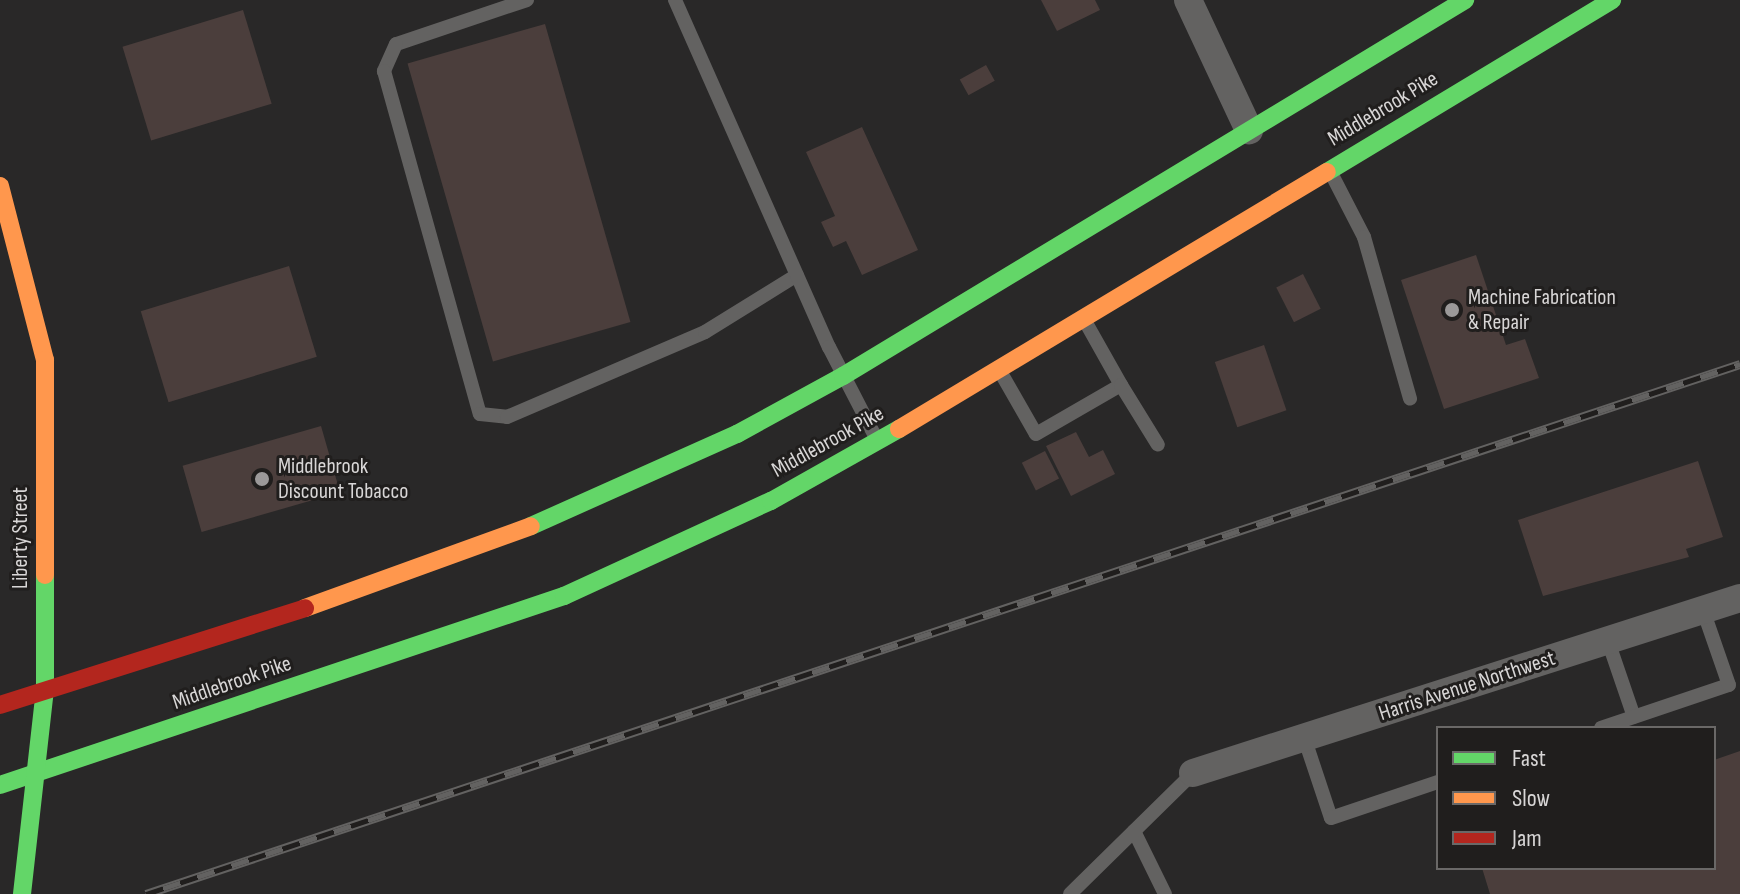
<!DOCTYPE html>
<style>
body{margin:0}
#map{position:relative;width:1740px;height:894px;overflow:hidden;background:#292828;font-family:"Sofia Sans Condensed",sans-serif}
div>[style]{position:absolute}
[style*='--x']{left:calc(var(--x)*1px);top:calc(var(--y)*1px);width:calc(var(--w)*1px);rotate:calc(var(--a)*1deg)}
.building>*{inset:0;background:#4b3e3c;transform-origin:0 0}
.lane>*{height:14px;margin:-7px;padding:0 7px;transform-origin:7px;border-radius:7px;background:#636261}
.street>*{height:28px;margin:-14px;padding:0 14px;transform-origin:14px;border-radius:14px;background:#636261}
.fast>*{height:18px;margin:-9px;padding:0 9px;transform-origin:9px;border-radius:9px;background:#63d668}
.slow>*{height:18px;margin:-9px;padding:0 9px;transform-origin:9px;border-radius:9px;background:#ff974d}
.jam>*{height:18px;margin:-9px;padding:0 9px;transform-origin:9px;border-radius:9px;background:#b3261e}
.rail>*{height:9px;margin-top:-4.5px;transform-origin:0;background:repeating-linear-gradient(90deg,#201e1d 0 18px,#636261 0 36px);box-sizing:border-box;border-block:2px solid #636261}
.dots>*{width:22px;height:22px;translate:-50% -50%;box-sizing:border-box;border:4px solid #201e1d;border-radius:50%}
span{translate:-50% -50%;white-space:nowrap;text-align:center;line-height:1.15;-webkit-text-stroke:6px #201e1d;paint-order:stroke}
.street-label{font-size:22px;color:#d8d6d6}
.poi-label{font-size:22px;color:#d8d6d6}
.left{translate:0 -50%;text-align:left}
.legend{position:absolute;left:1436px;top:726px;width:280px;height:144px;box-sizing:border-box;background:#201e1d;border:2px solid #6a6867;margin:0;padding:10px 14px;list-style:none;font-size:24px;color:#d8d6d6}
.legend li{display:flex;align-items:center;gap:16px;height:40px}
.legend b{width:40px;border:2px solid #6a6867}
</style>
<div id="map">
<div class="building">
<i style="clip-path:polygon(1041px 0,1095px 0,1100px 10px,1057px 31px)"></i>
<i style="left:243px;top:10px;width:98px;height:126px;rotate:73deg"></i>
<i style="left:545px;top:24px;width:310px;height:143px;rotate:74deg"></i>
<i style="left:986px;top:65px;width:18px;height:30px;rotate:61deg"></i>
<i style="clip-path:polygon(862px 127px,918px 250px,862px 275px,846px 241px,833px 247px,821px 222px,835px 216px,806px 152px)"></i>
<i style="clip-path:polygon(1476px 255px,1506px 345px,1525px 339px,1539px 378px,1444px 409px,1401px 280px)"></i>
<i style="left:289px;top:266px;width:95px;height:155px;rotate:73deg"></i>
<i style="left:1303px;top:274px;width:39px;height:30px;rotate:63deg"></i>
<i style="left:1264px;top:345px;width:69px;height:52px;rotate:71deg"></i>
<i style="left:321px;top:426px;width:69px;height:144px;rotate:74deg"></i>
<i style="clip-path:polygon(1076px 432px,1089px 457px,1103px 450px,1115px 474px,1071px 496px,1046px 446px)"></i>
<i style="left:1045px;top:451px;width:31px;height:26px;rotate:63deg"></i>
<i style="clip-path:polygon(1698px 461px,1723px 537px,1686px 549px,1689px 557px,1543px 596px,1518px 520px)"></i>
<i style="clip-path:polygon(1740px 751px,1740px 894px,1490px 894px,1482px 868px,1714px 868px,1714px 760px)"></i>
</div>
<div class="lane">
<i style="--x:527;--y:0;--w:138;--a:161.4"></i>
<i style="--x:396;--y:44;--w:30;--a:114"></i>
<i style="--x:384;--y:71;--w:356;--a:74.4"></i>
<i style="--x:480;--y:414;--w:27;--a:6"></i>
<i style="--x:507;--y:417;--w:215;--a:-23.2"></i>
<i style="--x:705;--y:332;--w:108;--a:-31.8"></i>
<i style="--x:675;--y:0;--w:380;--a:66.1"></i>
<i style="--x:829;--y:347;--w:102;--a:62.7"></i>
<i style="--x:1331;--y:173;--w:72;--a:62.7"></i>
<i style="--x:1364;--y:237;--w:168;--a:74.1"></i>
<i style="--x:1001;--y:373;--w:70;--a:60.2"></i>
<i style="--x:1036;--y:434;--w:98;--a:-30"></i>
<i style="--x:1121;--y:385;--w:73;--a:-119.4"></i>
<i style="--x:1121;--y:385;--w:70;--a:58.3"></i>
<i style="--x:1608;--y:641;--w:80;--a:71.1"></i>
<i style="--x:1601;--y:728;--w:135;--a:-18.6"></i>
<i style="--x:1729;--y:685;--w:79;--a:-109.1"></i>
<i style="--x:1304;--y:737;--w:85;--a:71.6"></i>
<i style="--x:1331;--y:818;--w:113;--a:-18.6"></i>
<i style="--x:1134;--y:831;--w:70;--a:63.8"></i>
<i style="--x:1070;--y:894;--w:173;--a:-44.5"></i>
</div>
<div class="street">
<i style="--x:1188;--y:0;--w:144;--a:64.9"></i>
<i style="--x:1193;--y:773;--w:574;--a:-17.74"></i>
</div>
<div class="fast">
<i style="--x:1327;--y:172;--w:333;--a:-31.1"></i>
<i style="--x:531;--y:526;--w:226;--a:-24.1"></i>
<i style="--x:737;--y:434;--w:121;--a:-28.7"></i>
<i style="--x:843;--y:376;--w:727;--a:-31.15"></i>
<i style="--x:0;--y:785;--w:595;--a:-18.53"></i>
<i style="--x:564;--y:596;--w:228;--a:-24.7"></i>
<i style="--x:771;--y:501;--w:147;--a:-29.4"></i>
<i style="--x:22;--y:894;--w:205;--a:-83.6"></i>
<i style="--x:45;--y:690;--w:115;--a:-90"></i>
</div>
<div class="slow">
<i style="--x:0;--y:186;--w:180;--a:75.5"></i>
<i style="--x:45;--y:360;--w:215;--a:90"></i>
<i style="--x:899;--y:429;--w:499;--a:-31"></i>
<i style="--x:305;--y:608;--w:240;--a:-19.9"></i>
</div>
<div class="jam">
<i style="--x:0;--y:705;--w:320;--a:-17.6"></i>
</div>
<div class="rail">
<i style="--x:146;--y:894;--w:1680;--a:-18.39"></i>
</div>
<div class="dots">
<i style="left:1452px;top:310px;background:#9b9999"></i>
<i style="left:262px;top:479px;background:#9b9999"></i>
</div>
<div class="street-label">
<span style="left:1383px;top:109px;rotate:-31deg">Middlebrook Pike</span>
<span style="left:828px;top:442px;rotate:-29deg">Middlebrook Pike</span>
<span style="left:21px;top:538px;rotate:-90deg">Liberty Street</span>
<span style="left:232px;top:683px;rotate:-19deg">Middlebrook Pike</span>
<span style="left:1467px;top:686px;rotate:-18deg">Harris Avenue Northwest</span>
</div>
<div class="poi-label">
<span class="left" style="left:1468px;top:310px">Machine Fabrication<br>&amp; Repair</span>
<span class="left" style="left:278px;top:479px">Middlebrook<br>Discount Tobacco</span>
</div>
<ul class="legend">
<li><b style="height:10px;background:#63d668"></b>Fast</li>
<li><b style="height:10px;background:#ff974d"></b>Slow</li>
<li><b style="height:10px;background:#b3261e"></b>Jam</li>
</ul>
</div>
